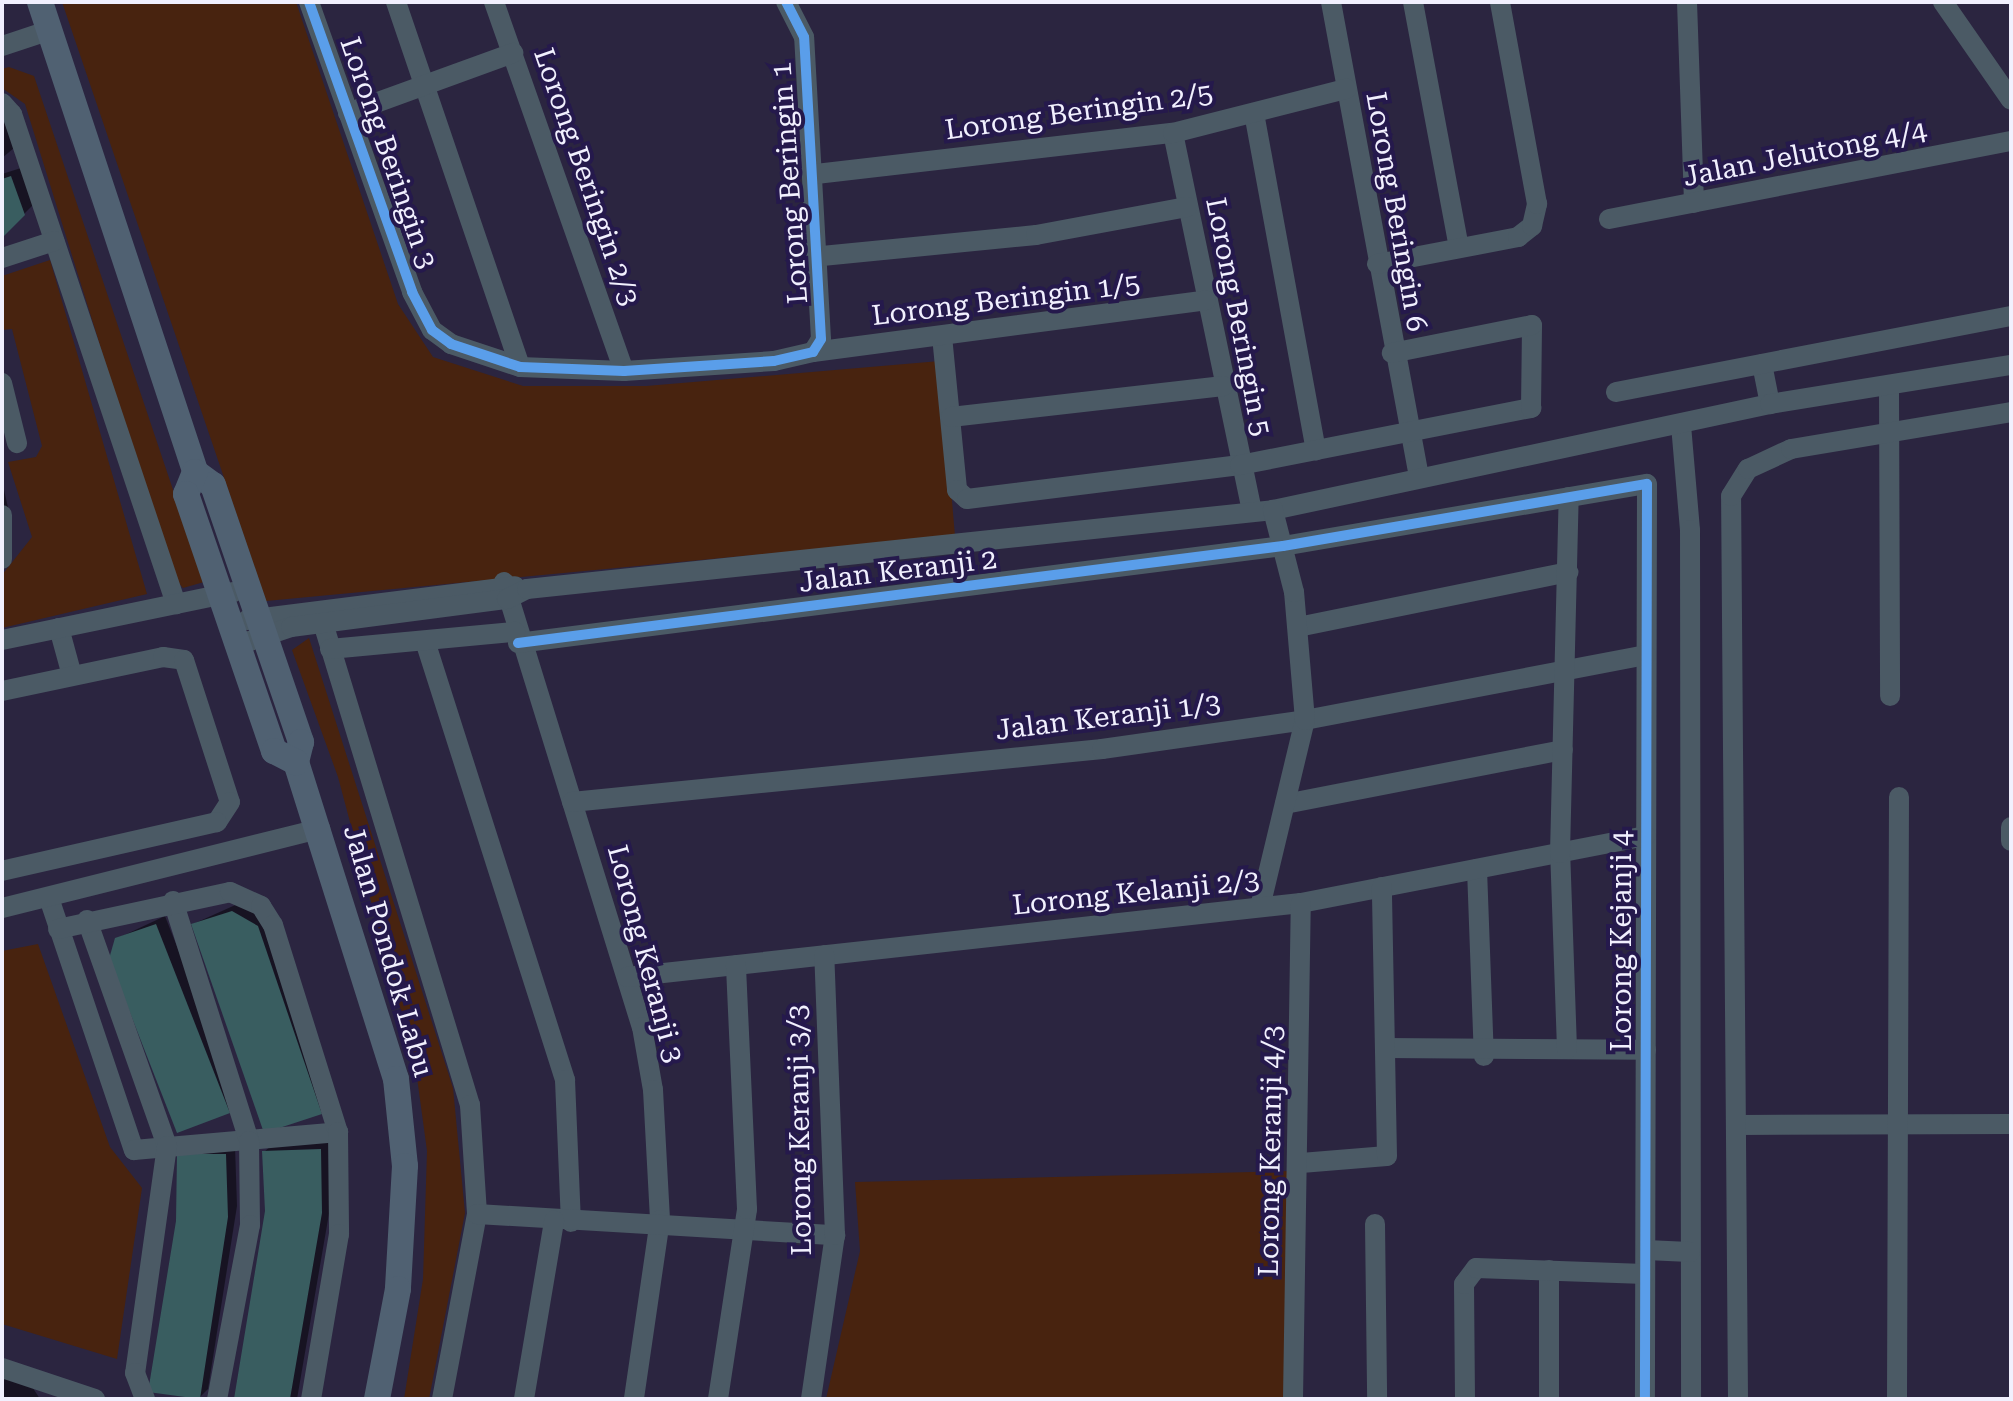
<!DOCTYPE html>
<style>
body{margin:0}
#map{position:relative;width:2013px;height:1401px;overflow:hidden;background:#2b2540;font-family:"Roboto Serif",serif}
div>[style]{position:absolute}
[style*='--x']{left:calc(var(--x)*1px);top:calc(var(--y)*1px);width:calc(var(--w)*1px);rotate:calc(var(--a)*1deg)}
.green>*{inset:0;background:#48230f}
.shadow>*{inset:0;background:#0007}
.building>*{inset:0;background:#395d60}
.minor>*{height:20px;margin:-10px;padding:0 10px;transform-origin:10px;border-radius:10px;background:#4b5a65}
.major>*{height:26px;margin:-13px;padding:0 13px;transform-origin:13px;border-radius:13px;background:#506172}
.cycleway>*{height:10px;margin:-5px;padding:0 5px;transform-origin:5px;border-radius:5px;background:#5a9eea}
span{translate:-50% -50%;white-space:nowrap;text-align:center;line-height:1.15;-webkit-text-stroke:8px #25194c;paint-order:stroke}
.street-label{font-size:28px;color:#f1f0fe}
.frame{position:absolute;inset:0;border:4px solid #f1f0fe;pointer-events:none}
</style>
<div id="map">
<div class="green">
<i style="clip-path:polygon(62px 2px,296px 2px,398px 304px,433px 357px,523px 386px,646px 386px,940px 361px,955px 536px,266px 601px)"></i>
<i style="clip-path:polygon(9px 67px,34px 76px,204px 582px,183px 588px,171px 574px,25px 104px,2px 88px,2px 69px)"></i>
<i style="clip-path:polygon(50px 260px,147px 594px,2px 628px,2px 575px,32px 537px,8px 462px,36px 457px,42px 446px,12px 329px,2px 330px,2px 276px)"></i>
<i style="clip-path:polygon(309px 638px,453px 1088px,465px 1213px,429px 1399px,404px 1399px,423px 1279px,427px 1151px,416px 1070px,338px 777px,292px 650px)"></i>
<i style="clip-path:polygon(38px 944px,110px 1147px,142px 1188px,117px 1359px,2px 1324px,2px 951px)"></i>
<i style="clip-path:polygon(1292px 1171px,1288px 1399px,826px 1399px,860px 1251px,855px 1182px)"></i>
</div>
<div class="shadow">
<i style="clip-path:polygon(2px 116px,14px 148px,2px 158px)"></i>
<i style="clip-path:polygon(21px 168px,34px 204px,2px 236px,2px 174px)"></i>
<i style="clip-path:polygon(2px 481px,9px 512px,2px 519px)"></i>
<i style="clip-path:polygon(242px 902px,267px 916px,331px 1102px,321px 1112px,193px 924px)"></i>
<i style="clip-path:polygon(165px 916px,238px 1102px,229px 1111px,116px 939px)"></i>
<i style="clip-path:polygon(330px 1141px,331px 1202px,297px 1399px,236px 1399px,267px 1211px,264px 1152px,274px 1143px)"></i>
<i style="clip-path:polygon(189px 1145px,235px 1146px,237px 1206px,208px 1389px,199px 1398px)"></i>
<i style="clip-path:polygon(2px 1376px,31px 1385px,40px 1399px,2px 1399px)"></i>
</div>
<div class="building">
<i style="clip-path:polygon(11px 176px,25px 215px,2px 238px,2px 179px)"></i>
<i style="clip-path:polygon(232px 911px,258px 926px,322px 1114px,264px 1133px,191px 924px)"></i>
<i style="clip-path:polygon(156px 924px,230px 1113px,177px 1133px,109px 959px,115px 938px)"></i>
<i style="clip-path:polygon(321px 1149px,322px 1213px,290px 1399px,234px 1399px,265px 1211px,262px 1151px)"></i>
<i style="clip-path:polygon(177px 1154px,226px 1154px,228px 1217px,200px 1399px,148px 1392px,176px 1221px)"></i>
</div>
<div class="minor">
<i style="--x:309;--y:2;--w:308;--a:70.4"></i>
<i style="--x:412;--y:292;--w:43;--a:62.2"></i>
<i style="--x:432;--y:330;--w:24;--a:36"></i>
<i style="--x:451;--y:344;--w:73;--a:18.4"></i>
<i style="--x:520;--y:367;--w:104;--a:2.2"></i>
<i style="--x:624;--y:371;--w:150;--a:-3.8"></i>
<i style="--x:774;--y:361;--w:40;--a:-13"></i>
<i style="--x:813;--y:352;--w:15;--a:-58"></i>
<i style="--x:821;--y:339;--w:302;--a:-93.2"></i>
<i style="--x:804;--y:37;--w:39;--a:-117"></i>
<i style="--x:396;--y:2;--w:385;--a:71.2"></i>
<i style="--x:494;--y:2;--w:391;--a:70.6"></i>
<i style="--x:1331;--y:2;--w:483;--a:79.5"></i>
<i style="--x:1413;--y:2;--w:250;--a:79.4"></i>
<i style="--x:1687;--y:2;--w:201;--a:88"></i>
<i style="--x:1943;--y:2;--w:119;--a:55.2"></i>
<i style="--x:2;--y:46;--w:51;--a:-18.4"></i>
<i style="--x:2;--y:103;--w:15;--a:48"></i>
<i style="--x:12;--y:114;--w:517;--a:71.49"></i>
<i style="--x:348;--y:113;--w:176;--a:-20"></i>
<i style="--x:1254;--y:113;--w:343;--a:79.6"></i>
<i style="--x:1173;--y:133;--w:387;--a:78.2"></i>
<i style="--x:816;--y:174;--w:359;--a:-6.6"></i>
<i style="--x:1173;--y:133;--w:179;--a:-14.3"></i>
<i style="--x:1609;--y:219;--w:409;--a:-11"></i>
<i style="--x:822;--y:256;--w:215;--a:-5.6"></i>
<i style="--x:1036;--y:235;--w:154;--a:-10.5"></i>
<i style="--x:2;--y:258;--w:55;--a:-18.1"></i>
<i style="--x:1377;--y:264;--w:144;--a:-10.8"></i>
<i style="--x:1518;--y:237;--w:18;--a:-38"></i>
<i style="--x:1532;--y:226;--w:23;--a:-77"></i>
<i style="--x:1537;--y:204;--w:205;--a:-100.4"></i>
<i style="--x:942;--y:336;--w:155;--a:84.4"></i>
<i style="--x:957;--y:490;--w:13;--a:42"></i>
<i style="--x:967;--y:499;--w:275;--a:-7.1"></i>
<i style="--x:1240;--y:465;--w:297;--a:-11.1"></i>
<i style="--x:1531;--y:408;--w:83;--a:-89.3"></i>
<i style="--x:1532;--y:325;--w:143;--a:168.7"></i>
<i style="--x:813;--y:352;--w:396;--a:-7.5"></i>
<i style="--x:1762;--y:364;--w:41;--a:78.7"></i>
<i style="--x:2;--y:383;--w:62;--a:76"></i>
<i style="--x:1889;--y:387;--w:309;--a:89.8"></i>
<i style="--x:1616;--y:392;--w:402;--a:-10.9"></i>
<i style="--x:951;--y:417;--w:274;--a:-6.5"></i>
<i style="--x:1681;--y:425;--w:105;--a:85.1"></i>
<i style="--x:1690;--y:530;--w:869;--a:89.93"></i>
<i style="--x:2;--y:515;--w:44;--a:90"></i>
<i style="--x:504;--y:582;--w:466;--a:72.8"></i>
<i style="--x:642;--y:1027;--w:64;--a:80.1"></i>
<i style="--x:653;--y:1090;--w:130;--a:86.9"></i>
<i style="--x:660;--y:1220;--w:181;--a:98.3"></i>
<i style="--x:247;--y:620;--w:270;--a:-7.2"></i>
<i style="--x:323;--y:623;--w:504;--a:73.04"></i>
<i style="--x:470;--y:1105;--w:109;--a:86.3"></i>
<i style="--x:477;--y:1214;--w:188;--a:100.7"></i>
<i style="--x:1298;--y:627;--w:276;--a:-11.5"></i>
<i style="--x:59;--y:628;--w:46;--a:74.7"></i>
<i style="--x:2;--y:640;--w:236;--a:-11.7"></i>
<i style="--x:425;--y:641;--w:461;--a:72.3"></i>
<i style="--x:565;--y:1080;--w:142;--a:87.6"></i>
<i style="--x:518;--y:643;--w:771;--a:-7.23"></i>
<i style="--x:1283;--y:546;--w:369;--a:-9.7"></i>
<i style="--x:1647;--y:484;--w:915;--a:90.13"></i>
<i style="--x:238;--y:645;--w:56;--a:-18.8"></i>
<i style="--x:291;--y:627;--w:218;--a:-7.4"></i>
<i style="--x:507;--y:599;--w:22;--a:-27"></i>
<i style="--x:527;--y:589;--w:750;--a:-6.04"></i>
<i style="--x:1273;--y:510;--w:508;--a:-12.04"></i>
<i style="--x:1770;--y:404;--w:244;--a:-9.2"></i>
<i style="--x:330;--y:649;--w:186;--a:-5.3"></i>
<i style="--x:2;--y:691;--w:165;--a:-11.9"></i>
<i style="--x:163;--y:657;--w:21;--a:8"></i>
<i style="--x:184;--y:660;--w:149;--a:72.1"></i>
<i style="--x:230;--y:802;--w:24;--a:123"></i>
<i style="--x:217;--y:822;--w:221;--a:167.2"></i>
<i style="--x:572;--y:802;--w:533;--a:-5.71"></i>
<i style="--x:1102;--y:749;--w:205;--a:-8.1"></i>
<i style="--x:1305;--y:720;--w:347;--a:-10.8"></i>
<i style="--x:1285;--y:804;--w:283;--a:-11"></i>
<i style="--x:2011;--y:827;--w:14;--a:90"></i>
<i style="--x:1477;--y:869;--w:187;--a:87.9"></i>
<i style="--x:49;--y:898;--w:266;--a:71.4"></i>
<i style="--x:134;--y:1150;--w:205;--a:-5"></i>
<i style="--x:173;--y:901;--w:252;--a:72.4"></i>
<i style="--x:249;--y:1141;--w:84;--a:89.3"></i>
<i style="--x:250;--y:1225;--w:177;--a:100.7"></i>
<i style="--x:1260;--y:907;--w:192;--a:-76.5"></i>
<i style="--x:1305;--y:720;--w:128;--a:-94.9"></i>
<i style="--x:1294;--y:592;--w:85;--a:-104.4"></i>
<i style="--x:2;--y:908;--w:328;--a:-14"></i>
<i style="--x:87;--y:920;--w:240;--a:70.5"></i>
<i style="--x:167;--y:1146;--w:229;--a:98"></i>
<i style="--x:135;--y:1373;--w:28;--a:69"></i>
<i style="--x:58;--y:929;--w:176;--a:-12.1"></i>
<i style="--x:230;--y:892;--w:34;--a:24"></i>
<i style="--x:261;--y:906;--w:22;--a:58"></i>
<i style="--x:273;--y:925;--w:217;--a:72.6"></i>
<i style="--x:338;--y:1132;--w:102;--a:89.4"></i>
<i style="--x:339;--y:1234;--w:167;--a:99.6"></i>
<i style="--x:627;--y:977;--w:678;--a:-6.27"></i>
<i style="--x:1301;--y:903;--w:351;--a:-11"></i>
<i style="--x:1385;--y:1048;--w:261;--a:0.4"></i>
<i style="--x:1567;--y:1049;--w:196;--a:-92"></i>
<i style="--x:1560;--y:853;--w:356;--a:-88.6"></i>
<i style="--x:1740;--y:1125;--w:271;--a:-0.2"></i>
<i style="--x:1301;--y:1163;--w:86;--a:-4.7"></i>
<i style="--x:1387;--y:1156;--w:269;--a:-91.1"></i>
<i style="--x:477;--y:1214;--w:359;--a:3.4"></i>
<i style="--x:1375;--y:1224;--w:175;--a:89.3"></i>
<i style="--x:1646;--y:1250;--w:44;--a:2.6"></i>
<i style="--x:1549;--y:1270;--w:129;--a:90"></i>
<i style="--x:2;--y:1368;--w:98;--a:18.4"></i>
<i style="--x:524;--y:1399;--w:181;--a:-80.4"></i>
<i style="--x:718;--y:1399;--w:192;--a:-81.3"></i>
<i style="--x:747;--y:1209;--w:244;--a:-92.6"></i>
<i style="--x:811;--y:1399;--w:166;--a:-81.7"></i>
<i style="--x:835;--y:1235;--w:280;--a:-92.2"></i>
<i style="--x:1293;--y:1399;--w:496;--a:-89.1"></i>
<i style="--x:1465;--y:1399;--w:115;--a:-90.5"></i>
<i style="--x:1464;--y:1284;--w:20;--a:-53"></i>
<i style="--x:1476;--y:1268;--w:169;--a:2"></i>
<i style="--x:1738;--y:1399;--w:903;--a:-90.44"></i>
<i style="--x:1731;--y:496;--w:32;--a:-58"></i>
<i style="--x:1748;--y:469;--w:47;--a:-24.9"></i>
<i style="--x:1791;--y:449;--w:223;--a:-9.5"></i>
<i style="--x:1897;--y:1399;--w:602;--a:-89.81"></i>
</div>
<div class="major">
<i style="--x:40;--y:2;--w:495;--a:71.7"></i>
<i style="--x:195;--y:472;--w:22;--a:36"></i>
<i style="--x:213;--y:485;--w:272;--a:71.1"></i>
<i style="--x:301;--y:742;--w:21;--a:104"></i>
<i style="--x:296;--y:762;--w:332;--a:72.5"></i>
<i style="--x:396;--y:1079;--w:87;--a:84.1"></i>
<i style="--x:405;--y:1166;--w:123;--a:93.3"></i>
<i style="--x:398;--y:1289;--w:112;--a:100.8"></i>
<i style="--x:195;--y:472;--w:24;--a:112"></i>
<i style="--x:186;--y:494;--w:272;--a:71.1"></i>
<i style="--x:274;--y:751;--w:25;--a:27"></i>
</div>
<div class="cycleway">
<i style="--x:309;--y:2;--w:308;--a:70.4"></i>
<i style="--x:412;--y:292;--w:43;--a:62.2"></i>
<i style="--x:432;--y:330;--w:24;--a:36"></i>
<i style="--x:451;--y:344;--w:73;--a:18.4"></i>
<i style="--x:520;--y:367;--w:104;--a:2.2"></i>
<i style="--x:624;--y:371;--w:150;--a:-3.8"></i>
<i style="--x:774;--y:361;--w:40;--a:-13"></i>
<i style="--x:813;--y:352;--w:15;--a:-58"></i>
<i style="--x:821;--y:339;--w:302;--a:-93.2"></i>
<i style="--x:804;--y:37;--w:39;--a:-117"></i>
<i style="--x:518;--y:643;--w:771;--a:-7.23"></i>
<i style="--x:1283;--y:546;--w:369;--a:-9.7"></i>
<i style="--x:1647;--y:484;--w:915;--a:90.13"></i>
</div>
<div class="street-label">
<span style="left:1079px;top:112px;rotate:-8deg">Lorong Beringin 2/5</span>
<span style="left:388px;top:153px;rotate:71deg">Lorong Beringin 3</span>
<span style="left:1805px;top:154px;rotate:-11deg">Jalan Jelutong 4/4</span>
<span style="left:586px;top:177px;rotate:71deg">Lorong Beringin 2/3</span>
<span style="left:790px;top:183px;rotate:-94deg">Lorong Beringin 1</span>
<span style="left:1396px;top:212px;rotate:80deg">Lorong Beringin 6</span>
<span style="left:1006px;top:300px;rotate:-7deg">Lorong Beringin 1/5</span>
<span style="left:1238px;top:317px;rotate:79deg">Lorong Beringin 5</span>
<span style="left:898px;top:571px;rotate:-7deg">Jalan Keranji 2</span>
<span style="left:1108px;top:717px;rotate:-7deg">Jalan Keranji 1/3</span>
<span style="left:1136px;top:893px;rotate:-6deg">Lorong Kelanji 2/3</span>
<span style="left:1622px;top:941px;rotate:-90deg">Lorong Kejanji 4</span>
<span style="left:388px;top:951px;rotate:74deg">Jalan Pondok Labu</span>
<span style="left:645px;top:954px;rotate:75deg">Lorong Keranji 3</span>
<span style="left:800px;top:1130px;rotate:-91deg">Lorong Keranji 3/3</span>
<span style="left:1271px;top:1151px;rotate:-89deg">Lorong Keranji 4/3</span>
</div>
<div class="frame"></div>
</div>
